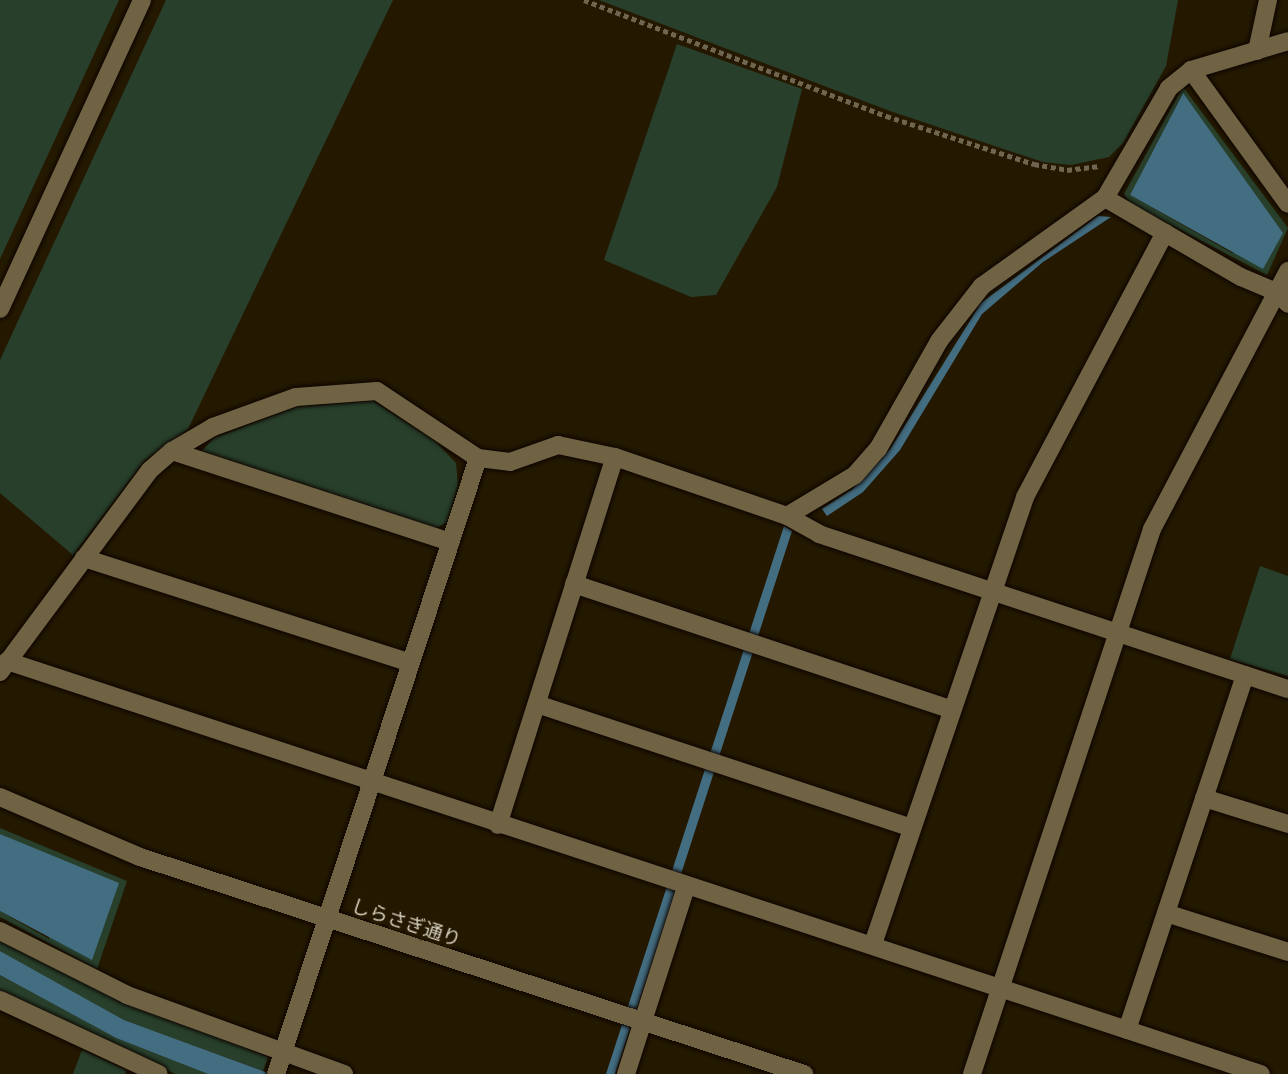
<!DOCTYPE html>
<meta charset="utf-8">
<style>
body{margin:0}
#map{position:relative;width:1288px;height:1074px;overflow:hidden;background:#241900;font-family:"Asap Condensed","Noto Sans JP",sans-serif}
div>[style]{position:absolute}
[style*='--x']{left:calc(var(--x)*1px);top:calc(var(--y)*1px);width:calc(var(--w)*1px);rotate:calc(var(--a)*1deg)}
.green>*{inset:0;background:#28402b}
.water>*{inset:0;background:#436d81}
.path>*{height:4.5px;margin-top:-2.25px;transform-origin:0;background:repeating-linear-gradient(90deg,#6f6550 0 5px,transparent 0 8.5px)}
.roads{filter:drop-shadow(0 0 2px #0d0400) drop-shadow(0 0 2px #0d0400)}
.minor>*{height:18px;margin:-9px;padding:0 9px;transform-origin:9px;border-radius:9px;background:#6f6344}
.tertiary>*{height:18px;margin:-9px;padding:0 9px;transform-origin:9px;border-radius:9px;background:#6f6344}
span{translate:-50% -50%;white-space:nowrap;text-align:center;line-height:1.15;-webkit-text-stroke:7px #241900;paint-order:stroke}
.street-label{font-size:19px;color:#d8d1c0}
</style>
<div id="map">
<div class="green">
<i style="clip-path:polygon(0 0,119px 0,0 259px)"></i>
<i style="clip-path:polygon(166px 0,393px 0,188px 429px,144px 461px,73px 555px,0 493px,0 360px)"></i>
<i style="clip-path:polygon(599px 0,1178px 0,1166px 66px,1123px 143px,1109px 157px,1071px 165px,1043px 162px,890px 111px)"></i>
<i style="clip-path:polygon(677px 44px,802px 89px,777px 187px,716px 295px,691px 297px,604px 260px)"></i>
<i style="clip-path:polygon(evenodd,1183px 87px,1288px 228px,1267px 275px,1131px 204px,1124px 194px,1183px 87px,1182px 94px,1183px 94px,1283px 233px,1232px 253px,1130px 195px,1182px 94px)"></i>
<i style="clip-path:polygon(373px 401px,435px 441px,456px 463px,458px 485px,447px 522px,436px 528px,202px 451px,214px 438px,297px 407px)"></i>
<i style="clip-path:polygon(1260px 566px,1288px 576px,1288px 676px,1230px 659px)"></i>
<i style="clip-path:polygon(0 828px,127px 881px,97px 969px,0 917px,0 911px,49px 939px,54px 858px,0 834px)"></i>
<i style="clip-path:polygon(0 937px,112px 995px,268px 1057px,263px 1071px,124px 1020px,0 951px)"></i>
<i style="clip-path:polygon(0 975px,116px 1038px,208px 1074px,176px 1074px,126px 1053px,0 991px)"></i>
<i style="clip-path:polygon(82px 1050px,126px 1070px,125px 1074px,73px 1074px)"></i>
</div>
<div class="water">
<i style="clip-path:polygon(1183px 93px,1283px 233px,1263px 269px,1130px 195px)"></i>
<i style="clip-path:polygon(1098px 216px,1111px 217px,1043px 262px,982px 314px,900px 450px,863px 492px,827px 516px,822px 509px,853px 489px,891px 448px,981px 303px)"></i>
<i style="clip-path:polygon(784px 526px,792px 531px,672px 902px,615px 1074px,606px 1074px)"></i>
<i style="clip-path:polygon(0 834px,119px 883px,92px 960px,0 911px)"></i>
<i style="clip-path:polygon(0 951px,124px 1020px,271px 1074px,208px 1074px,116px 1038px,0 975px)"></i>
</div>
<div class="path">
<i style="--x:584;--y:0;--w:324;--a:21"></i>
<i style="--x:886;--y:116;--w:156;--a:18"></i>
<i style="--x:1034;--y:164;--w:34;--a:10"></i>
<i style="--x:1067;--y:170;--w:33;--a:-7"></i>
</div>
<div class="roads">
<div class="minor">
<i style="--x:1257;--y:51;--w:52;--a:-77.8"></i>
<i style="--x:1191;--y:70;--w:165;--a:54.1"></i>
<i style="--x:1105;--y:198;--w:157;--a:30.2"></i>
<i style="--x:1241;--y:277;--w:39;--a:23"></i>
<i style="--x:1277;--y:292;--w:16;--a:47"></i>
<i style="--x:172;--y:451;--w:293;--a:18.1"></i>
<i style="--x:787;--y:516;--w:79;--a:-31.1"></i>
<i style="--x:855;--y:475;--w:35;--a:-49"></i>
<i style="--x:878;--y:449;--w:124;--a:-60.5"></i>
<i style="--x:939;--y:341;--w:70;--a:-52"></i>
<i style="--x:982;--y:286;--w:151;--a:-35.6"></i>
<i style="--x:1105;--y:198;--w:127;--a:-59.8"></i>
<i style="--x:1169;--y:88;--w:28;--a:-39"></i>
<i style="--x:1191;--y:70;--w:101;--a:-16.6"></i>
<i style="--x:84;--y:558;--w:343;--a:17.8"></i>
<i style="--x:574;--y:584;--w:396;--a:18.4"></i>
<i style="--x:7;--y:661;--w:1320;--a:18.23"></i>
<i style="--x:0;--y:672;--w:252;--a:-53.4"></i>
<i style="--x:150;--y:470;--w:29;--a:-41"></i>
<i style="--x:172;--y:451;--w:48;--a:-30.3"></i>
<i style="--x:213;--y:427;--w:88;--a:-19.9"></i>
<i style="--x:296;--y:397;--w:81;--a:-4.2"></i>
<i style="--x:377;--y:391;--w:121;--a:33.6"></i>
<i style="--x:478;--y:458;--w:32;--a:7"></i>
<i style="--x:510;--y:462;--w:51;--a:-19.5"></i>
<i style="--x:558;--y:445;--w:58;--a:11.9"></i>
<i style="--x:615;--y:457;--w:182;--a:18.9"></i>
<i style="--x:787;--y:516;--w:37;--a:29"></i>
<i style="--x:819;--y:534;--w:494;--a:18.3"></i>
<i style="--x:537;--y:704;--w:394;--a:18.3"></i>
<i style="--x:1204;--y:798;--w:88;--a:17.2"></i>
<i style="--x:498;--y:825;--w:386;--a:-72.4"></i>
<i style="--x:1166;--y:913;--w:128;--a:17.7"></i>
<i style="--x:0;--y:931;--w:142;--a:26.7"></i>
<i style="--x:127;--y:995;--w:231;--a:20"></i>
<i style="--x:873;--y:944;--w:472;--a:-71.2"></i>
<i style="--x:1025;--y:497;--w:299;--a:-62.1"></i>
<i style="--x:0;--y:1000;--w:175;--a:25"></i>
<i style="--x:1127;--y:1030;--w:374;--a:-71.6"></i>
<i style="--x:276;--y:1074;--w:648;--a:-71.84"></i>
<i style="--x:626;--y:1074;--w:196;--a:-72.2"></i>
</div>
<div class="tertiary">
<i style="--x:0;--y:309;--w:340;--a:-65.3"></i>
<i style="--x:0;--y:797;--w:152;--a:23.2"></i>
<i style="--x:140;--y:857;--w:699;--a:18.1"></i>
<i style="--x:972;--y:1074;--w:574;--a:-71.72"></i>
<i style="--x:1152;--y:529;--w:292;--a:-62.2"></i>
</div>
</div>
<div class="street-label">
<span style="left:406px;top:923px;rotate:18deg">しらさぎ通り</span>
</div>
</div>
